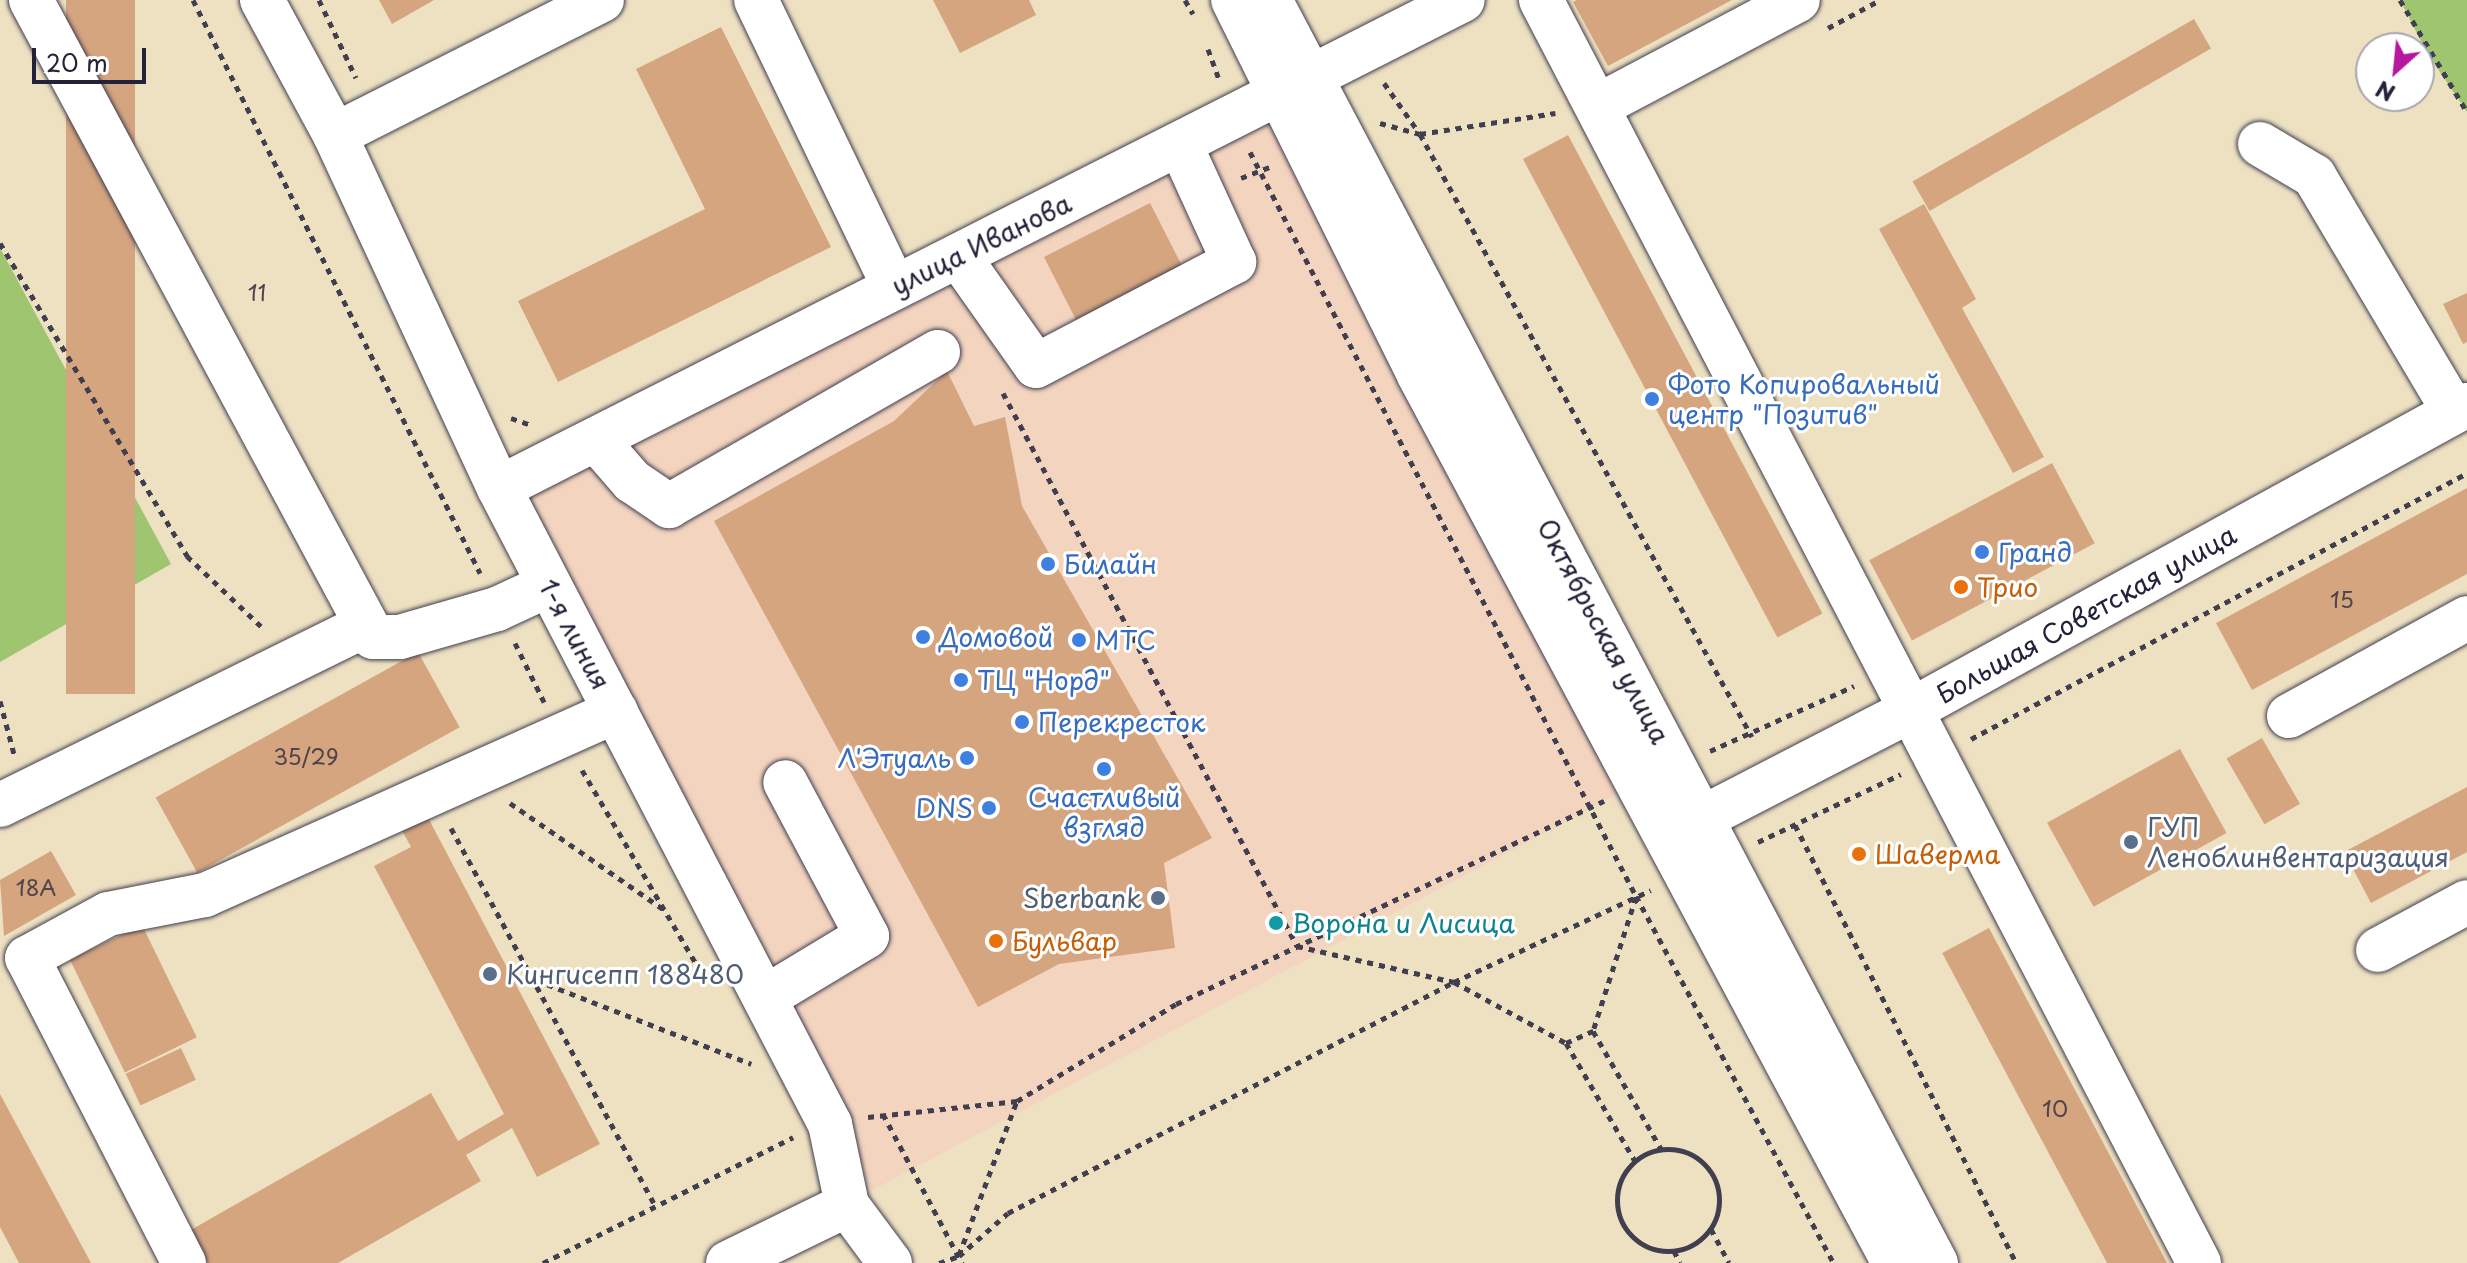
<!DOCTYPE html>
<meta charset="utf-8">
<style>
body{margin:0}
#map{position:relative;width:2467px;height:1263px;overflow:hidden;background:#eee1c2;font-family:"Playpen Sans",sans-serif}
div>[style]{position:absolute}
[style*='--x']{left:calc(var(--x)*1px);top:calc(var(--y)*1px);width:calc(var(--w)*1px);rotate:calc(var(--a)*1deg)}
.built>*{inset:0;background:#f3d4bf;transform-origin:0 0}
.green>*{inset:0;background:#9fc571}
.building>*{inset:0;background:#d5a57f;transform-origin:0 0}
.path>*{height:5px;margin-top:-2.5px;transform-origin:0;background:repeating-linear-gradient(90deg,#413f4f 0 6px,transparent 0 12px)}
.path>.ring{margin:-2.5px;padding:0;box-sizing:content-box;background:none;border:5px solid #413f4f;border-radius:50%}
.roads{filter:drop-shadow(0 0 2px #413f4f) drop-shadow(0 0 2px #413f4f)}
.minor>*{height:44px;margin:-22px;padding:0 22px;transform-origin:22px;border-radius:22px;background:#fff}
.dots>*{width:22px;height:22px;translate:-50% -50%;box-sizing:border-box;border:4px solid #fff;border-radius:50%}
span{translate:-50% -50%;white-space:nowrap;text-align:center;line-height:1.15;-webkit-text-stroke:6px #fff;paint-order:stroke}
.number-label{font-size:22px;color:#4f434c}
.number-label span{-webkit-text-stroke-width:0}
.street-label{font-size:26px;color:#22223b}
.shop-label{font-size:26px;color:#366cbe}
.left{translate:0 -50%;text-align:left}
.right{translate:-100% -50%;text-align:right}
.food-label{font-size:26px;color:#c56008}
.service-label{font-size:26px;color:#4e5e75}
.culture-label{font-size:26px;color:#0d838f}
.north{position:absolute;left:2355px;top:32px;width:80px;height:80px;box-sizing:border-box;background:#fff;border:2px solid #a7a7b1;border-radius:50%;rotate:207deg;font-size:22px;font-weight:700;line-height:32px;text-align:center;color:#22223b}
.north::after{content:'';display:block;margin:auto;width:28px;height:36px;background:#b5179e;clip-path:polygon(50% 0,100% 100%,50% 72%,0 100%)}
.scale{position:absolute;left:32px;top:48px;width:114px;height:36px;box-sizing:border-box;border:4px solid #22223b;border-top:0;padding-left:10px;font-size:24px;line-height:28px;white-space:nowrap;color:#22223b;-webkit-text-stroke:6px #fff;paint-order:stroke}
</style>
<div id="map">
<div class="built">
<i style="left:1311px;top:76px;width:778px;height:911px;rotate:62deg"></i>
</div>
<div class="green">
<i style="clip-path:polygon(2400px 0,2467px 0,2467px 112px,2427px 53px)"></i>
<i style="clip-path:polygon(0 248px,171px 564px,0 662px)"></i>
</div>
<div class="building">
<i style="left:66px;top:0;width:69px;height:694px"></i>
<i style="clip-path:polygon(379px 0,434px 0,392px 24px)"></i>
<i style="clip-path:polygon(933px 0,1029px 0,1036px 15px,960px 53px)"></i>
<i style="clip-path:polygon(1577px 0,1732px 0,1608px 66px,1573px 2px)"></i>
<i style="left:2194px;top:19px;width:34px;height:325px;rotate:60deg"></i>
<i style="clip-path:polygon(721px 27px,831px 247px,558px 382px,518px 301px,705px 209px,636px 69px)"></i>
<i style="left:1568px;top:135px;width:542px;height:51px;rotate:62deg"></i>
<i style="left:1150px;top:203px;width:76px;height:119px;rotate:63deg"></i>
<i style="clip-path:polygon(1924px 204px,1976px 299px,1962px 308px,2044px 457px,2013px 473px,1879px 229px)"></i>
<i style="clip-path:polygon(2467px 293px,2467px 342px,2463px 344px,2443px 304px)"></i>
<i style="clip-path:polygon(947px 371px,974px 426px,1005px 417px,1022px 506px,1212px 838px,1164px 863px,1175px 948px,1059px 964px,978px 1007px,714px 521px,894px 421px)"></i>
<i style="left:2052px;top:463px;width:91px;height:207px;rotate:62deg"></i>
<i style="clip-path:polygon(2467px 488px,2467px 574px,2252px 690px,2216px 623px)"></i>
<i style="left:418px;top:652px;width:86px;height:300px;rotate:61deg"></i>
<i style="left:2262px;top:738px;width:76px;height:41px;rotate:60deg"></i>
<i style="left:2180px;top:749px;width:96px;height:152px;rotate:61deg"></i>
<i style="clip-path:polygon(2467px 787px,2467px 852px,2371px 903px,2344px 852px)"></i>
<i style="clip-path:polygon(424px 810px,600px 1144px,537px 1177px,512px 1128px,466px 1155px,481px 1181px,338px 1263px,208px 1263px,189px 1231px,431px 1093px,458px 1141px,504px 1114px,374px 866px,411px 847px,398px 823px)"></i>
<i style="clip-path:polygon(51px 851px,76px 895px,4px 936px,0 880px)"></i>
<i style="left:142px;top:925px;width:125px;height:80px;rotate:64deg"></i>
<i style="left:1989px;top:928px;width:379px;height:53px;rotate:62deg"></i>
<i style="left:181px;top:1048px;width:35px;height:61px;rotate:65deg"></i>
<i style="clip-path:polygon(0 1094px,91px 1263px,19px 1263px,0 1227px)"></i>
</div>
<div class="path">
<i style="--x:193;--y:0;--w:641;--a:63.39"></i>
<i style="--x:319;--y:0;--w:86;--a:64.6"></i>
<i style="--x:1185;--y:0;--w:16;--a:60"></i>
<i style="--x:2400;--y:0;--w:131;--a:59.1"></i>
<i style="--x:1828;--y:28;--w:59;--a:-28.3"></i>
<i style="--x:1208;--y:49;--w:33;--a:70"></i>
<i style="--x:1384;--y:83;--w:62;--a:54.8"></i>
<i style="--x:1420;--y:134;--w:688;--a:61.16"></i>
<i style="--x:1380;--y:123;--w:41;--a:15.4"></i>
<i style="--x:1420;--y:134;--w:137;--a:-8.8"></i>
<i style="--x:1250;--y:152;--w:838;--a:62.58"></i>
<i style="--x:1636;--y:896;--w:417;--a:61.7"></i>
<i style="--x:1241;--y:178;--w:33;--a:-21"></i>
<i style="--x:0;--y:243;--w:365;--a:59.1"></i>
<i style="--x:187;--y:556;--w:105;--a:43.5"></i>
<i style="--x:1003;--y:393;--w:626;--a:62"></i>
<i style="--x:1297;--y:946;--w:161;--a:12.9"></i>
<i style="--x:1454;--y:982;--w:128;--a:28.6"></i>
<i style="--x:1566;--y:1043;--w:137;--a:59.7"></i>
<i style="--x:511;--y:418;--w:21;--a:19"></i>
<i style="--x:515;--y:643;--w:66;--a:63.8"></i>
<i style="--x:0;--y:701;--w:55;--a:75.2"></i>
<i style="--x:1971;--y:739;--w:563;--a:-28.2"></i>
<i style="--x:1710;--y:751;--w:158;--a:-24.3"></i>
<i style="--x:582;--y:770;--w:226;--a:59.5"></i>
<i style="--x:510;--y:803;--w:186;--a:34.7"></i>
<i style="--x:1795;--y:825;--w:491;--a:63.2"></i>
<i style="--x:451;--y:828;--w:430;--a:61.6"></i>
<i style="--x:1758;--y:842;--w:158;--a:-25.4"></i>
<i style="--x:1636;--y:897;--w:141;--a:107.8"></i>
<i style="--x:1593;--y:1031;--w:136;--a:60"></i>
<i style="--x:536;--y:980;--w:231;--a:21.3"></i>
<i style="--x:1566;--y:1043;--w:30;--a:-24"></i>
<i style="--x:883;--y:1114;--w:169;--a:62.1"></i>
<i style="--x:868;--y:1117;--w:150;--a:-6.1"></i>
<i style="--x:1017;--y:1101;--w:186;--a:-31.4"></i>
<i style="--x:1176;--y:1004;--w:474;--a:-25.4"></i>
<i class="ring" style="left:1617px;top:1149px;width:97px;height:97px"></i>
<i style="--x:1711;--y:1229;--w:38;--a:62"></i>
<i style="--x:1674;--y:1251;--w:13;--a:63"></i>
<i style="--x:959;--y:1255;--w:165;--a:-69.4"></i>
<i style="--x:543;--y:1263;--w:280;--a:-26.7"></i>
<i style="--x:939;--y:1263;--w:21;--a:-19"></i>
<i style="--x:959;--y:1256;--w:65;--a:-41.3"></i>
<i style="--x:1008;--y:1213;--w:502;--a:-27.38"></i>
<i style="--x:1454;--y:982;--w:217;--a:-25"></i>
</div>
<div class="roads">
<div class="minor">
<i style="--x:31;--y:0;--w:723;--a:61.77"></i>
<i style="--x:373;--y:637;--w:27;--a:0"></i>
<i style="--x:400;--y:637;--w:101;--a:-16.1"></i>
<i style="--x:497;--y:609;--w:57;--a:-24.8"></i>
<i style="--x:262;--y:0;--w:153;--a:61.6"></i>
<i style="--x:335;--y:135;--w:389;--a:65.1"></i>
<i style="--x:499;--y:488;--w:717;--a:62.51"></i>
<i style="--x:830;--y:1124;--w:83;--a:78.1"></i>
<i style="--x:847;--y:1205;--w:72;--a:53.4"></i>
<i style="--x:756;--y:0;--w:318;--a:64.3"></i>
<i style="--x:1233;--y:0;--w:416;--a:63.6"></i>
<i style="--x:1418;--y:373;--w:1009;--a:61.86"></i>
<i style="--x:1270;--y:0;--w:1428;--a:62.2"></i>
<i style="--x:1541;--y:0;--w:1424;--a:62.48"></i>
<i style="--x:1598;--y:106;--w:226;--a:-27.9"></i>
<i style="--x:335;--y:135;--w:299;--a:-26.8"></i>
<i style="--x:2260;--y:144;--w:63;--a:30.7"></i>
<i style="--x:2314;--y:176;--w:274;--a:59.3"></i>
<i style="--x:959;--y:257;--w:133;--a:54.8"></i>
<i style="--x:1036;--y:366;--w:224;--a:-27.7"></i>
<i style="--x:1234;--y:262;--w:130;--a:-114.6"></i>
<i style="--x:598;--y:442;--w:52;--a:48.9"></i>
<i style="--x:632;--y:481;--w:45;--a:34"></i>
<i style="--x:669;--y:506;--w:310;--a:-29.8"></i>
<i style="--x:499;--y:488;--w:1080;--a:-26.85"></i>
<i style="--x:2289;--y:716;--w:203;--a:-28.8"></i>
<i style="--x:0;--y:805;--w:408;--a:-26.2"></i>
<i style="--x:1702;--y:818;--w:237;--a:-27.3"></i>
<i style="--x:1913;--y:709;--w:632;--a:-28.76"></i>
<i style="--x:2378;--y:950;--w:101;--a:-28.3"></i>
<i style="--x:766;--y:997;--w:118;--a:-31.1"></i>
<i style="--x:867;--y:936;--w:174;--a:-118"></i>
<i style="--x:184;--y:1263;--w:343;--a:-117.2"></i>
<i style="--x:27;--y:958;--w:92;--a:-28.5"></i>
<i style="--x:108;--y:914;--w:99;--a:-11.1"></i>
<i style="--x:205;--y:895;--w:450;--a:-24.1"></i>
<i style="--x:728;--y:1263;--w:132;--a:-26"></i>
</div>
</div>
<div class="dots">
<i style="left:1652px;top:399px;background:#3f7fe0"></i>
<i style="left:1982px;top:552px;background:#3f7fe0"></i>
<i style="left:1048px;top:564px;background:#3f7fe0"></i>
<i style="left:1961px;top:587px;background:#e8710a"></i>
<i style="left:923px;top:637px;background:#3f7fe0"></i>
<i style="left:1079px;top:640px;background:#3f7fe0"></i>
<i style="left:961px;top:680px;background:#3f7fe0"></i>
<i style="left:1022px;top:722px;background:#3f7fe0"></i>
<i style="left:967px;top:758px;background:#3f7fe0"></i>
<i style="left:1104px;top:769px;background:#3f7fe0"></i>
<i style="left:989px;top:808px;background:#3f7fe0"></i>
<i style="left:2131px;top:842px;background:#5c6f8a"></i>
<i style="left:1859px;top:854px;background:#e8710a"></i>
<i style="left:1158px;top:898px;background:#5c6f8a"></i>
<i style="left:1276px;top:923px;background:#0f9aa8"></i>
<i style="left:996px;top:941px;background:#e8710a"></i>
<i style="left:490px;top:974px;background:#5c6f8a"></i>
</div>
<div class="number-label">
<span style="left:257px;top:292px">11</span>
<span style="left:2342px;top:599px">15</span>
<span style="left:306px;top:756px">35/29</span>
<span style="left:36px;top:887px">18А</span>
<span style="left:2055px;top:1108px">10</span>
</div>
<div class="street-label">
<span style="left:981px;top:244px;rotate:-26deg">улица Иванова</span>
<span style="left:2086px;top:614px;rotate:-29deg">Большая Советская улица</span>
<span style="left:1604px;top:631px;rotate:62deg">Октябрьская улица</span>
<span style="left:575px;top:634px;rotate:62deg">1-я линия</span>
</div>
<div class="shop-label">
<span class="left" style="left:1668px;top:399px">Фото Копировальный<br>центр "Позитив"</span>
<span class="left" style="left:1998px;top:552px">Гранд</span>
<span class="left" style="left:1064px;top:564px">Билайн</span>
<span class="left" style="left:939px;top:637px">Домовой</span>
<span class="left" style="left:1095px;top:640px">МТС</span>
<span class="left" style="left:977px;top:680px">ТЦ "Норд"</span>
<span class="left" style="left:1038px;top:722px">Перекресток</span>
<span class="right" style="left:951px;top:758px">Л'Этуаль</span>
<span style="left:1104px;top:812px">Счастливый<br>взгляд</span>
<span class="right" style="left:973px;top:808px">DNS</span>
</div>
<div class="food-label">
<span class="left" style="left:1977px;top:587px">Трио</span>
<span class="left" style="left:1875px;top:854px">Шаверма</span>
<span class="left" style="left:1012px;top:941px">Бульвар</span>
</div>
<div class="service-label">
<span class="left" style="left:2147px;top:842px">ГУП<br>Леноблинвентаризация</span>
<span class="right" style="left:1142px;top:898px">Sberbank</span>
<span class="left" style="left:506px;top:974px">Кингисепп 188480</span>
</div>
<div class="culture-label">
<span class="left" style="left:1292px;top:923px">Ворона и Лисица</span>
</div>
<div class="north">N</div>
<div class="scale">20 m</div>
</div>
